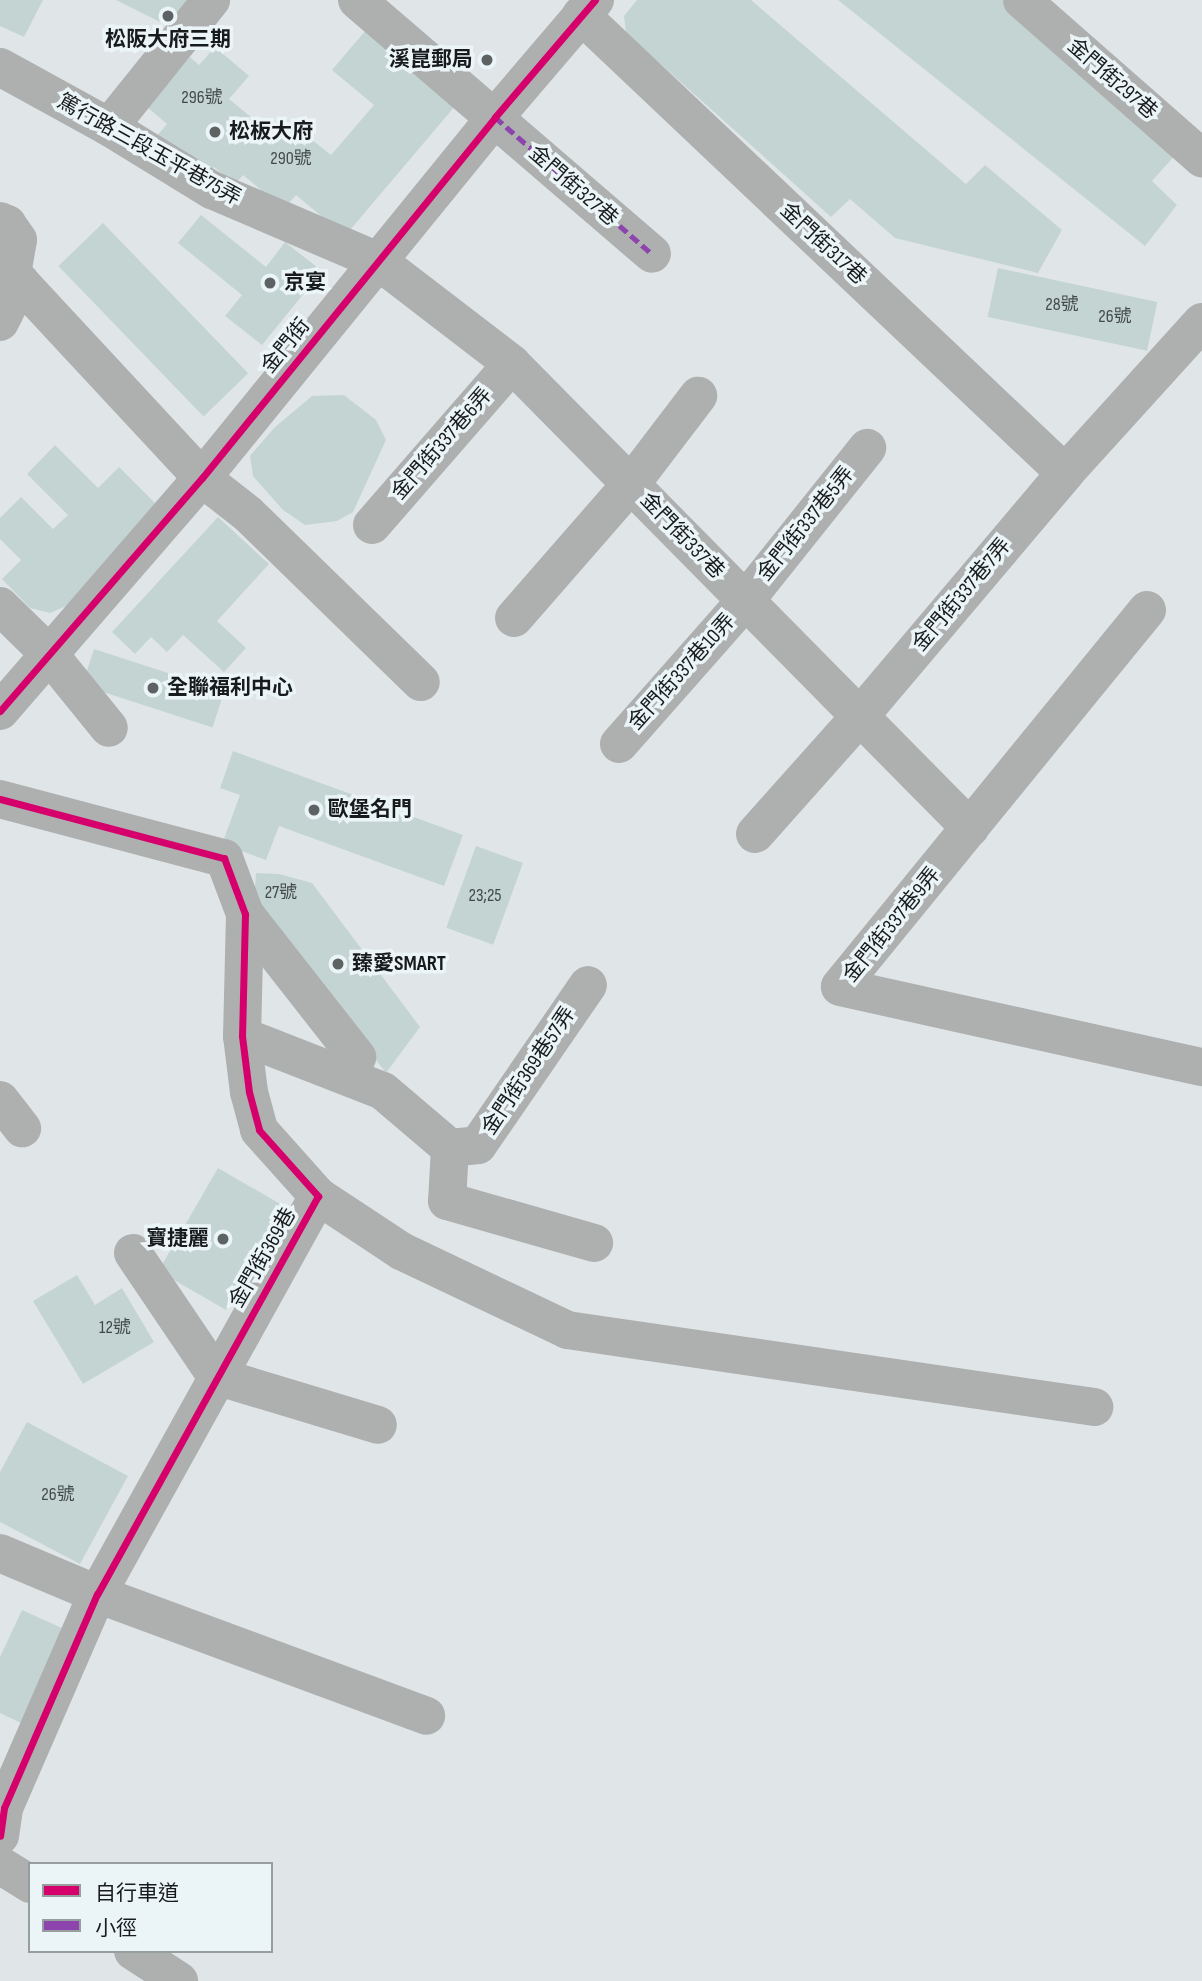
<!DOCTYPE html>
<meta charset="utf-8">
<style>
body{margin:0}
#map{position:relative;width:1202px;height:1981px;overflow:hidden;background:#e0e6e7;font-family:"Sofia Sans Condensed","Noto Sans TC",sans-serif}
div>[style]{position:absolute}
[style*='--x']{left:calc(var(--x)*1px);top:calc(var(--y)*1px);width:calc(var(--w)*1px);rotate:calc(var(--a)*1deg)}
.building>*{inset:0;background:#c4d4d2;transform-origin:0 0}
.minor>*{height:38px;margin:-19px;padding:0 19px;transform-origin:19px;border-radius:19px;background:#aeb0b0}
.quiet>*{height:5px;margin-top:-2.5px;transform-origin:0;background:repeating-linear-gradient(90deg,#8e44ad 0 10px,transparent 0 15px)}
.cycleway>*{height:7px;margin:-3.5px;padding:0 3.5px;transform-origin:3.5px;border-radius:3.5px;background:#d6006c}
.dots>*{width:19px;height:19px;translate:-50% -50%;box-sizing:border-box;border:4px solid #ebf5f7;border-radius:50%}
span{translate:-50% -50%;white-space:nowrap;text-align:center;line-height:1.15;-webkit-text-stroke:7px #ebf5f7;paint-order:stroke}
.number-label{font-size:18px;color:#42494a}
.number-label span{-webkit-text-stroke-width:0}
.poi-label{font-size:21px;color:#171b1c;font-weight:700}
.right{translate:-100% -50%;text-align:right}
.left{translate:0 -50%;text-align:left}
.street-label{font-size:21px;color:#171b1c}
.legend{position:absolute;left:28px;top:1862px;width:245px;height:91px;box-sizing:border-box;background:#ebf5f7;border:2px solid #969e9f;margin:0;padding:9px 12px;list-style:none;font-size:21px;color:#171b1c}
.legend li{display:flex;align-items:center;gap:14px;height:35px}
.legend b{width:35px;border:2px solid #969e9f}
</style>
<div id="map">
<div class="building">
<i style="clip-path:polygon(0 0,43px 0,24px 37px,0 26px)"></i>
<i style="clip-path:polygon(116px 0,196px 0,180px 32px)"></i>
<i style="clip-path:polygon(637px 0,751px 0,966px 184px,985px 165px,1062px 230px,1038px 273px,895px 238px,850px 199px,831px 217px,626px 33px,624px 16px)"></i>
<i style="clip-path:polygon(838px 0,1006px 0,1178px 152px,1152px 181px,1177px 205px,1145px 246px)"></i>
<i style="clip-path:polygon(366px 30px,461px 99px,345px 236px,296px 195px,284px 209px,243px 175px,235px 184px,214px 167px,204px 178px,156px 137px,167px 124px,147px 107px,190px 57px,199px 65px,215px 47px,249px 76px,229px 99px,275px 137px,284px 127px,305px 146px,311px 139px,331px 155px,374px 105px,332px 70px)"></i>
<i style="clip-path:polygon(201px 215px,266px 267px,285px 242px,322px 271px,262px 345px,225px 316px,242px 295px,178px 243px)"></i>
<i style="left:103px;top:223px;width:209px;height:62px;rotate:46deg"></i>
<i style="left:998px;top:268px;width:163px;height:50px;rotate:12deg"></i>
<i style="clip-path:polygon(344px 395px,376px 420px,386px 440px,353px 512px,337px 521px,305px 525px,283px 510px,253px 476px,250px 456px,275px 427px,312px 396px)"></i>
<i style="clip-path:polygon(55px 445px,98px 488px,119px 467px,158px 506px,73px 603px,50px 613px,30px 608px,2px 579px,21px 560px,0 539px,0 518px,21px 497px,53px 529px,68px 515px,27px 474px)"></i>
<i style="clip-path:polygon(218px 517px,269px 564px,217px 621px,246px 648px,224px 672px,183px 635px,167px 652px,151px 637px,135px 654px,112px 632px)"></i>
<i style="left:94px;top:649px;width:137px;height:38px;rotate:18deg"></i>
<i style="clip-path:polygon(233px 751px,463px 835px,444px 886px,279px 826px,266px 860px,222px 844px,240px 795px,220px 788px)"></i>
<i style="left:476px;top:846px;width:50px;height:87px;rotate:20deg"></i>
<i style="clip-path:polygon(256px 873px,279px 874px,312px 883px,420px 1027px,386px 1073px,254px 901px)"></i>
<i style="left:218px;top:1168px;width:78px;height:119px;rotate:30deg"></i>
<i style="clip-path:polygon(77px 1275px,95px 1305px,122px 1288px,154px 1342px,83px 1384px,33px 1301px)"></i>
<i style="clip-path:polygon(27px 1422px,128px 1476px,80px 1564px,0 1522px,0 1472px)"></i>
<i style="clip-path:polygon(22px 1610px,75px 1634px,31px 1728px,0 1713px,0 1657px)"></i>
</div>
<div class="minor">
<i style="--x:357;--y:0;--w:389;--a:40.7"></i>
<i style="--x:1022;--y:0;--w:240;--a:41.3"></i>
<i style="--x:581;--y:15;--w:666;--a:43.42"></i>
<i style="--x:0;--y:67;--w:124;--a:28.8"></i>
<i style="--x:109;--y:127;--w:121;--a:31.5"></i>
<i style="--x:212;--y:190;--w:181;--a:23.2"></i>
<i style="--x:378;--y:261;--w:169;--a:37.5"></i>
<i style="--x:512;--y:364;--w:652;--a:45.37"></i>
<i style="--x:109;--y:127;--w:163;--a:-51.2"></i>
<i style="--x:0;--y:221;--w:8;--a:23"></i>
<i style="--x:7;--y:224;--w:19;--a:55"></i>
<i style="--x:18;--y:240;--w:34;--a:100"></i>
<i style="--x:12;--y:273;--w:12;--a:48"></i>
<i style="--x:20;--y:282;--w:267;--a:47.1"></i>
<i style="--x:202;--y:478;--w:58;--a:38"></i>
<i style="--x:248;--y:514;--w:241;--a:44.2"></i>
<i style="--x:0;--y:322;--w:45;--a:-63.4"></i>
<i style="--x:372;--y:525;--w:213;--a:-49"></i>
<i style="--x:0;--y:606;--w:69;--a:44.4"></i>
<i style="--x:49;--y:654;--w:95;--a:51"></i>
<i style="--x:1147;--y:610;--w:486;--a:129.2"></i>
<i style="--x:840;--y:987;--w:371;--a:12.5"></i>
<i style="--x:514;--y:618;--w:178;--a:-48.9"></i>
<i style="--x:631;--y:484;--w:111;--a:-52.7"></i>
<i style="--x:0;--y:711;--w:308;--a:-49.1"></i>
<i style="--x:202;--y:478;--w:465;--a:-50.9"></i>
<i style="--x:495;--y:117;--w:154;--a:-49.5"></i>
<i style="--x:619;--y:744;--w:191;--a:-48.6"></i>
<i style="--x:745;--y:601;--w:196;--a:-51.4"></i>
<i style="--x:0;--y:799;--w:232;--a:14.8"></i>
<i style="--x:224;--y:858;--w:60;--a:69.4"></i>
<i style="--x:245;--y:914;--w:122;--a:91.4"></i>
<i style="--x:242;--y:1036;--w:56;--a:82.9"></i>
<i style="--x:249;--y:1092;--w:39;--a:75"></i>
<i style="--x:259;--y:1130;--w:89;--a:48.2"></i>
<i style="--x:318;--y:1196;--w:455;--a:119"></i>
<i style="--x:97;--y:1594;--w:233;--a:113.5"></i>
<i style="--x:4;--y:1808;--w:28;--a:98"></i>
<i style="--x:755;--y:834;--w:158;--a:-48.3"></i>
<i style="--x:860;--y:716;--w:318;--a:-49.8"></i>
<i style="--x:1065;--y:473;--w:204;--a:-47.8"></i>
<i style="--x:245;--y:914;--w:182;--a:51.9"></i>
<i style="--x:242;--y:1036;--w:151;--a:21.3"></i>
<i style="--x:383;--y:1091;--w:88;--a:40.4"></i>
<i style="--x:450;--y:1148;--w:28;--a:-6"></i>
<i style="--x:478;--y:1145;--w:194;--a:-55.5"></i>
<i style="--x:0;--y:1100;--w:36;--a:52"></i>
<i style="--x:450;--y:1148;--w:53;--a:93.2"></i>
<i style="--x:447;--y:1201;--w:153;--a:15.9"></i>
<i style="--x:318;--y:1196;--w:100;--a:33.5"></i>
<i style="--x:401;--y:1251;--w:184;--a:25.4"></i>
<i style="--x:567;--y:1330;--w:533;--a:8.31"></i>
<i style="--x:133;--y:1253;--w:148;--a:56"></i>
<i style="--x:216;--y:1376;--w:169;--a:16.8"></i>
<i style="--x:0;--y:1553;--w:105;--a:22.9"></i>
<i style="--x:97;--y:1594;--w:351;--a:20.3"></i>
<i style="--x:0;--y:1865;--w:36;--a:32"></i>
<i style="--x:133;--y:1951;--w:55;--a:33.1"></i>
</div>
<div class="quiet">
<i style="--x:495;--y:117;--w:208;--a:41.1"></i>
</div>
<div class="cycleway">
<i style="--x:0;--y:711;--w:308;--a:-49.1"></i>
<i style="--x:202;--y:478;--w:465;--a:-50.9"></i>
<i style="--x:495;--y:117;--w:154;--a:-49.5"></i>
<i style="--x:0;--y:799;--w:232;--a:14.8"></i>
<i style="--x:224;--y:858;--w:60;--a:69.4"></i>
<i style="--x:245;--y:914;--w:122;--a:91.4"></i>
<i style="--x:242;--y:1036;--w:56;--a:82.9"></i>
<i style="--x:249;--y:1092;--w:39;--a:75"></i>
<i style="--x:259;--y:1130;--w:89;--a:48.2"></i>
<i style="--x:318;--y:1196;--w:455;--a:119"></i>
<i style="--x:97;--y:1594;--w:233;--a:113.5"></i>
<i style="--x:4;--y:1808;--w:28;--a:98"></i>
</div>
<div class="dots">
<i style="left:168px;top:16px;background:#5d6263"></i>
<i style="left:487px;top:60px;background:#5d6263"></i>
<i style="left:215px;top:132px;background:#5d6263"></i>
<i style="left:270px;top:283px;background:#5d6263"></i>
<i style="left:153px;top:688px;background:#5d6263"></i>
<i style="left:314px;top:810px;background:#5d6263"></i>
<i style="left:338px;top:964px;background:#5d6263"></i>
<i style="left:223px;top:1239px;background:#5d6263"></i>
</div>
<div class="number-label">
<span style="left:202px;top:98px">296號</span>
<span style="left:291px;top:159px">290號</span>
<span style="left:1062px;top:305px">28號</span>
<span style="left:1115px;top:317px">26號</span>
<span style="left:281px;top:893px">27號</span>
<span style="left:485px;top:896px">23;25</span>
<span style="left:115px;top:1328px">12號</span>
<span style="left:58px;top:1495px">26號</span>
</div>
<div class="poi-label">
<span style="left:168px;top:40px">松阪大府三期</span>
<span class="right" style="left:473px;top:60px">溪崑郵局</span>
<span class="left" style="left:229px;top:132px">松板大府</span>
<span class="left" style="left:284px;top:283px">京宴</span>
<span class="left" style="left:167px;top:688px">全聯福利中心</span>
<span class="left" style="left:328px;top:810px">歐堡名門</span>
<span class="left" style="left:352px;top:964px">臻愛SMART</span>
<span class="right" style="left:209px;top:1239px">寶捷麗</span>
</div>
<div class="street-label">
<span style="left:1112px;top:79px;rotate:41deg">金門街297巷</span>
<span style="left:149px;top:150px;rotate:29deg">篤行路三段玉平巷75弄</span>
<span style="left:573px;top:186px;rotate:41deg">金門街327巷</span>
<span style="left:823px;top:244px;rotate:43deg">金門街317巷</span>
<span style="left:286px;top:346px;rotate:-51deg">金門街</span>
<span style="left:442px;top:444px;rotate:-49deg">金門街337巷6弄</span>
<span style="left:806px;top:524px;rotate:-51deg">金門街337巷5弄</span>
<span style="left:682px;top:536px;rotate:46deg">金門街337巷</span>
<span style="left:962px;top:595px;rotate:-50deg">金門街337巷7弄</span>
<span style="left:682px;top:672px;rotate:-48deg">金門街337巷10弄</span>
<span style="left:892px;top:925px;rotate:-51deg">金門街337巷9弄</span>
<span style="left:529px;top:1071px;rotate:-56deg">金門街369巷57弄</span>
<span style="left:263px;top:1258px;rotate:-60deg">金門街369巷</span>
</div>
<ul class="legend">
<li><b style="height:9px;background:#d6006c"></b>自行車道</li>
<li><b style="height:9px;background:#8e44ad"></b>小徑</li>
</ul>
</div>
